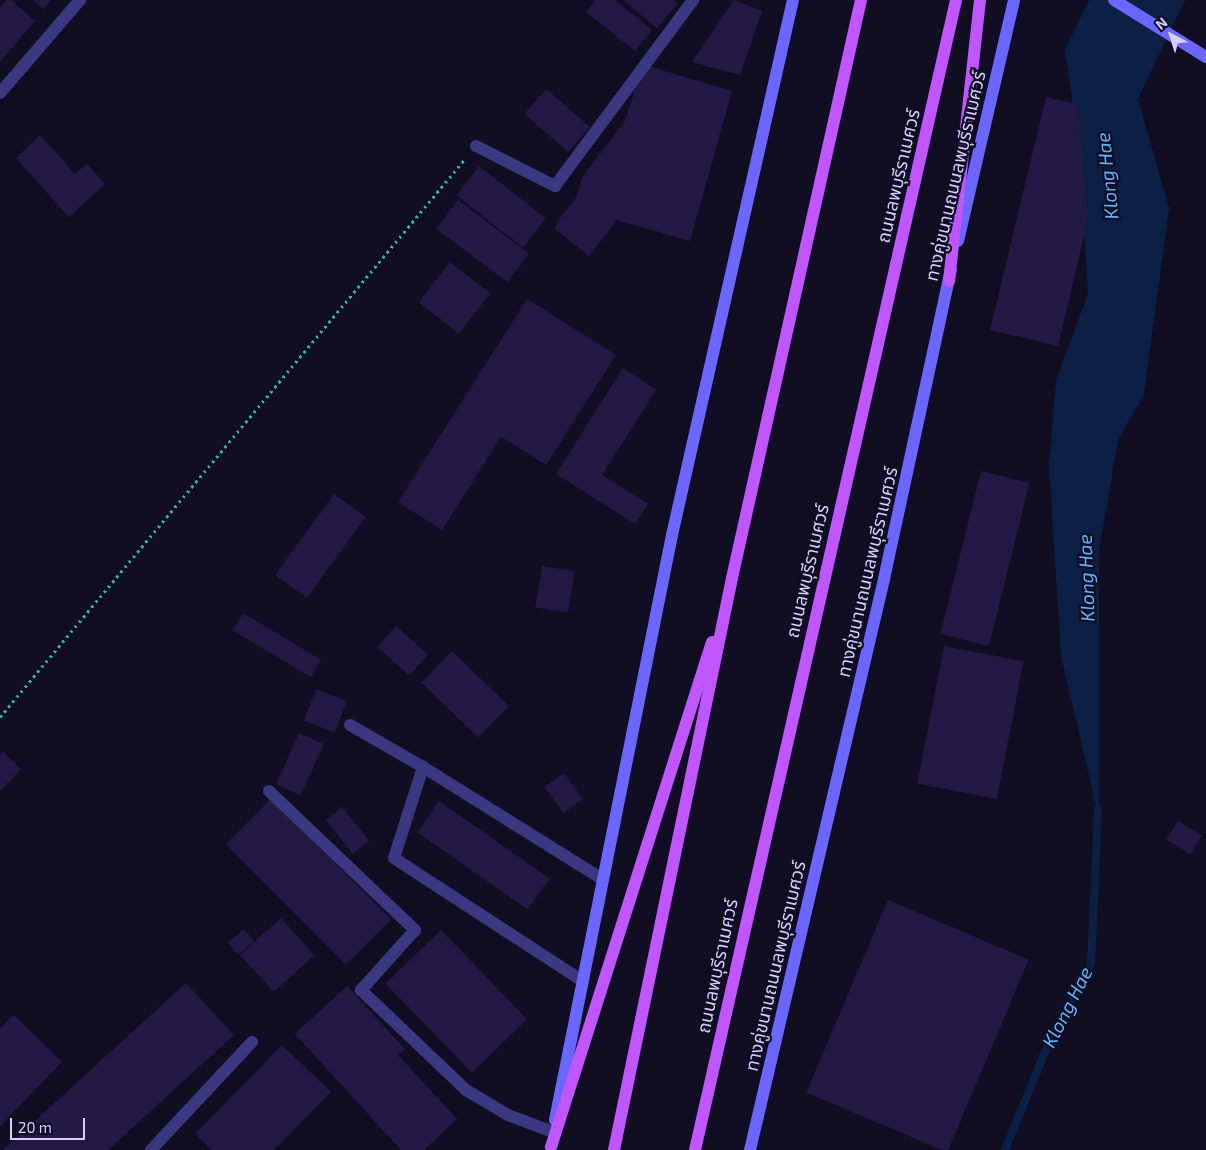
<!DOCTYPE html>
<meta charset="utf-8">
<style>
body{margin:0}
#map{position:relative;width:1206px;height:1150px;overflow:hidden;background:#110e23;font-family:"Exo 2","Noto Sans Thai",sans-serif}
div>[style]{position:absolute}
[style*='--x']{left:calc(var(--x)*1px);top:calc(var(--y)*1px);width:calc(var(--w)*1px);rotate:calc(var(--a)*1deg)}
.water>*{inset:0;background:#0b2044}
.stream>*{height:8px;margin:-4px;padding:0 4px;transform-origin:4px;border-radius:4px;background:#0b2044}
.building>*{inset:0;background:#221a44;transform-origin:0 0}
.path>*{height:3px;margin-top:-1.5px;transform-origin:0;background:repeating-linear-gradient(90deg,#2eb4ad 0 2.5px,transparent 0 6.5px)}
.lane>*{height:12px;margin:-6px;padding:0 6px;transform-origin:6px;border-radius:6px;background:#3b3882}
.street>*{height:12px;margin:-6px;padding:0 6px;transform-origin:6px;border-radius:6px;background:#3b3882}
.secondary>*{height:12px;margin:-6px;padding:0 6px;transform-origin:6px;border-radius:6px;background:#6a66ff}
.primary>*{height:12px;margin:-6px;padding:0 6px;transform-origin:6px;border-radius:6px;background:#c056ff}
span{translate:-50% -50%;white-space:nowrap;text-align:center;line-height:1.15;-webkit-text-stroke:4.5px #110e23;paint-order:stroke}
.street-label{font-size:18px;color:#d5cfff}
.water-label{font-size:19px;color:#5db4ff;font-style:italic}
.north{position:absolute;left:1146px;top:10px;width:50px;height:50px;-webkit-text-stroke:4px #110e23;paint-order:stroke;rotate:320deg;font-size:14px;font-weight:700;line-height:20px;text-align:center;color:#d5cfff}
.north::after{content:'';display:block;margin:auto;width:18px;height:22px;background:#d5cfff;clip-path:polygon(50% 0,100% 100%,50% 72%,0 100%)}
.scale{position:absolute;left:10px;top:1118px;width:75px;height:22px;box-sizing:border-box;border:2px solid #d5cfff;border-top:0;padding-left:6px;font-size:15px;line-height:18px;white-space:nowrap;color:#d5cfff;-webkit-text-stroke:4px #110e23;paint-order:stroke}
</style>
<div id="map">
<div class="water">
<i style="clip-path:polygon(1089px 0,1185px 0,1138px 99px,1169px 208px,1144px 394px,1118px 440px,1099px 551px,1099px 818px,1061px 656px,1049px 466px,1056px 380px,1088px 294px,1079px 145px,1065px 50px)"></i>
</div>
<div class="stream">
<i style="--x:1005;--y:1150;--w:104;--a:-67.9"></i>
<i style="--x:1044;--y:1054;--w:102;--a:-62.4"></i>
<i style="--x:1091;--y:964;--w:155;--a:-87.4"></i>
</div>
<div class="building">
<i style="clip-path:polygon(6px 0,11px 0,35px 21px,0 62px,0 7px)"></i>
<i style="clip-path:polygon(33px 0,51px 0,44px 9px)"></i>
<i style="clip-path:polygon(596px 0,615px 0,652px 30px,635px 51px,586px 12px)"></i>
<i style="clip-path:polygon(623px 0,674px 0,678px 3px,657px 28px)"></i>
<i style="clip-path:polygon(734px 0,762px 11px,740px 75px,692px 62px)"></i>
<i style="clip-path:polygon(648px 66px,732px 91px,690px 241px,617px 220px,589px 256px,555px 229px,557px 222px,576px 198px,583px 176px,625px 121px,638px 79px)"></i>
<i style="left:546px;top:89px;width:58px;height:33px;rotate:41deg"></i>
<i style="clip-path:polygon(1046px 97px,1077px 104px,1088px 219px,1058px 346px,990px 330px)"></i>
<i style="clip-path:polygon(40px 135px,75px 174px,87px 164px,105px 184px,69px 217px,16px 158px)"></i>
<i style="left:479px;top:166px;width:85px;height:37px;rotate:38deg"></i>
<i style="left:458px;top:200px;width:89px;height:36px;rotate:37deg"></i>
<i style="left:450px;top:262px;width:51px;height:51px;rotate:38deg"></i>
<i style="clip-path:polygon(527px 299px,616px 355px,546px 465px,501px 437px,442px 530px,398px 502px)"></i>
<i style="clip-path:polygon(623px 368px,656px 390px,602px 475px,648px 504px,635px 524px,556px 474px)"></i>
<i style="left:981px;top:471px;width:50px;height:168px;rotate:14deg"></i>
<i style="left:334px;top:494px;width:39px;height:100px;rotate:36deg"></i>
<i style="left:542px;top:566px;width:33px;height:42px;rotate:9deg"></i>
<i style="left:243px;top:613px;width:91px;height:20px;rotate:31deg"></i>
<i style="left:396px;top:626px;width:43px;height:28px;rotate:42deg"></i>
<i style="left:944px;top:646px;width:81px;height:140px;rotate:11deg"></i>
<i style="left:452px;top:651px;width:79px;height:44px;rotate:44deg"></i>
<i style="left:316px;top:689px;width:33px;height:34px;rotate:21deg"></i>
<i style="left:299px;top:733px;width:27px;height:56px;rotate:24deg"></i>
<i style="clip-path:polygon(3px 752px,21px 769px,0 791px,0 755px)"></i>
<i style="left:564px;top:773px;width:32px;height:24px;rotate:54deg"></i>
<i style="left:271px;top:799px;width:170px;height:64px;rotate:45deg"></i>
<i style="left:439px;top:801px;width:135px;height:38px;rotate:35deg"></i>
<i style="left:342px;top:807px;width:43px;height:21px;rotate:51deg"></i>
<i style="left:1178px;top:821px;width:28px;height:22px;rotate:32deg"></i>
<i style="left:888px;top:900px;width:153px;height:209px;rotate:23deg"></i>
<i style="left:281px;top:918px;width:50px;height:55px;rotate:48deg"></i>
<i style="left:244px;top:929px;width:16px;height:21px;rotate:50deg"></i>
<i style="left:441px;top:930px;width:124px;height:77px;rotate:46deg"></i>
<i style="clip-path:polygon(186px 983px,234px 1035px,108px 1150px,3px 1150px)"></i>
<i style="clip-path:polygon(347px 986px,405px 1049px,398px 1055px,457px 1119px,424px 1150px,401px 1150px,295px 1034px)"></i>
<i style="clip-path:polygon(14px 1015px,62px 1062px,0 1126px,0 1029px)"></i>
<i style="clip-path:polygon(282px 1045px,331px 1092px,274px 1150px,212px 1150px,195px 1134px)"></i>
</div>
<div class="path">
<i style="--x:0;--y:717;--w:725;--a:-50.2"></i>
</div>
<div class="lane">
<i style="--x:350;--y:725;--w:84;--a:29.9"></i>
<i style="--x:269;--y:791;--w:202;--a:43.6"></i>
<i style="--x:415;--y:930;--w:81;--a:132"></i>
<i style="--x:361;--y:990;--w:145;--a:43.6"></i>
<i style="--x:466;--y:1090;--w:49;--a:30.8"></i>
<i style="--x:508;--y:1115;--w:48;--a:20.7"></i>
<i style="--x:581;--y:980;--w:223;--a:-146.9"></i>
<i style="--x:394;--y:858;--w:96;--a:-72.3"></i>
<i style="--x:423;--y:767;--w:211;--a:32"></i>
</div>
<div class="street">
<i style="--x:0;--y:93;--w:123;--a:-49.3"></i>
<i style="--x:476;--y:146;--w:89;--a:26.9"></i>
<i style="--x:555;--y:186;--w:232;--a:-53.4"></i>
<i style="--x:151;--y:1150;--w:148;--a:-46.9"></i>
</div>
<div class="secondary">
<i style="--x:1114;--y:0;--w:108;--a:31.8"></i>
<i style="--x:958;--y:241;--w:247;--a:-76.9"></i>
<i style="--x:555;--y:1120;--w:597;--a:-78.69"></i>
<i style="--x:672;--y:535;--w:549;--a:-77.26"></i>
<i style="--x:750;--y:1150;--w:587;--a:-76.79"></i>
<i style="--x:884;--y:579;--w:316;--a:-77.8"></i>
</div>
<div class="primary">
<i style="--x:949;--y:281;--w:283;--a:-83.7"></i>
<i style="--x:551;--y:1147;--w:530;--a:-72.32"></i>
<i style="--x:614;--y:1150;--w:584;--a:-78.34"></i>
<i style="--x:732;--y:578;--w:592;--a:-77.42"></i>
<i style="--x:695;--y:1150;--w:1179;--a:-77.21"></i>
</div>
<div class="street-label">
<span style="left:898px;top:176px;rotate:-77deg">ถนนลพบุรีราเมศวร์</span>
<span style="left:955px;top:176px;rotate:-77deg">ทางคู่ขนานถนนลพบุรีราเมศวร์</span>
<span style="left:807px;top:571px;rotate:-77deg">ถนนลพบุรีราเมศวร์</span>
<span style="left:867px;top:572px;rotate:-77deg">ทางคู่ขนานถนนลพบุรีราเมศวร์</span>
<span style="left:717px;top:966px;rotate:-78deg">ถนนลพบุรีราเมศวร์</span>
<span style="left:775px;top:966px;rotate:-77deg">ทางคู่ขนานถนนลพบุรีราเมศวร์</span>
</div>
<div class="water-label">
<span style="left:1107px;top:176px;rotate:-96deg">Klong Hae</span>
<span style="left:1086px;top:578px;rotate:-92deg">Klong Hae</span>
<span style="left:1067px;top:1007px;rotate:-63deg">Klong Hae</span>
</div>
<div class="north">N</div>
<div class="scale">20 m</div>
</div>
